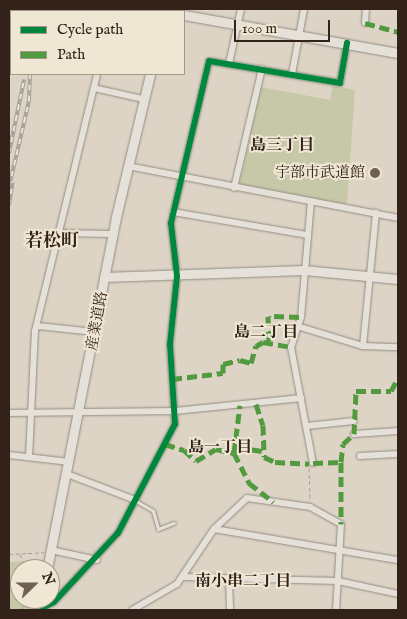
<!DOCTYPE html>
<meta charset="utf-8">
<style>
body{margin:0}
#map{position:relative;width:407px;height:619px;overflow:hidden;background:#ddd4c5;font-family:"IM FELL English","Noto Serif JP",serif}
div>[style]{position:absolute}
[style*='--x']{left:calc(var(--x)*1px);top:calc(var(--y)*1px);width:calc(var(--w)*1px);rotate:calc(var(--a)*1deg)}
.green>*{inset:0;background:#c6c8a8}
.path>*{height:1px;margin-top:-0.5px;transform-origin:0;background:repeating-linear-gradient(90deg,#a5a09a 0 4px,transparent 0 6.5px)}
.roads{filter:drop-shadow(0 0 1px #938c82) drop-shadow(0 0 1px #938c82)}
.service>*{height:3px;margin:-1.5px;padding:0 1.5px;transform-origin:1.5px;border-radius:1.5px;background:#e5e1d9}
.minor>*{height:6px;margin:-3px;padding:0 3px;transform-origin:3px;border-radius:3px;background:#e5e1d9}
.tertiary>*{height:9px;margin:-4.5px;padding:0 4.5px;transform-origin:4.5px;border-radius:4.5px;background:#e5e1d9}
.rail>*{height:4px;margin-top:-2px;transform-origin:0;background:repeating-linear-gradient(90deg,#efe6d3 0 5.5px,#a5a09a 0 11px);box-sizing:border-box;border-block:1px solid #a5a09a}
.quiet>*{height:5px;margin-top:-2.5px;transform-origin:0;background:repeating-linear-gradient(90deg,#519b3e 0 10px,transparent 0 15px)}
.cycleway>*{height:6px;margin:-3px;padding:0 3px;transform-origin:3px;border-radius:3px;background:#00873e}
.dots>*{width:14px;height:14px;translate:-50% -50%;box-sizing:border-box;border:2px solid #efe6d3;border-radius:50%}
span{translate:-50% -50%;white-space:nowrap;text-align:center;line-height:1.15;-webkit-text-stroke:4px #efe6d3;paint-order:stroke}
.poi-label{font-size:15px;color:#332219}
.right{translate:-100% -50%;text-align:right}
.street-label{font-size:15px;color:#332219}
.neighbourhood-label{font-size:16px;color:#332219;font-weight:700}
.quarter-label{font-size:18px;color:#332219;font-weight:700}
.frame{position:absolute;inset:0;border:10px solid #332219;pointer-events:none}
.legend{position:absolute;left:10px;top:10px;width:175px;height:65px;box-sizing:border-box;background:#efe6d3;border:1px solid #a49889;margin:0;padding:6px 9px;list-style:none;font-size:15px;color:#332219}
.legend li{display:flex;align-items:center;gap:10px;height:25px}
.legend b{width:25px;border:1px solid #a49889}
.north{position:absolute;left:10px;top:559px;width:50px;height:50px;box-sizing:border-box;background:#efe6d3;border:1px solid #a49889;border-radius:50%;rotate:68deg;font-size:14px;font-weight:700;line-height:20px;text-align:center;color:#332219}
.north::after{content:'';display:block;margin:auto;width:18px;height:22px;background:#6e6055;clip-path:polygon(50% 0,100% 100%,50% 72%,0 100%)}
.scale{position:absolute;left:234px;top:20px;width:96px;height:22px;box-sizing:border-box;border:2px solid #332219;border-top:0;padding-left:6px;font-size:15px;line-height:18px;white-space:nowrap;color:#332219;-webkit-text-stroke:4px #efe6d3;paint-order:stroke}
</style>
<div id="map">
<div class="green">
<i style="clip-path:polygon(333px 86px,355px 90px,347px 205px,239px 186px,261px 87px,330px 100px)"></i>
<i style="clip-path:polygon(41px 560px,39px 569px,20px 569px,20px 599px,33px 599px,33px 610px,9px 610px,9px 562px)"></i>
</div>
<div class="path">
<i style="--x:268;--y:316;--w:6;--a:0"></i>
<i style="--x:309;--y:468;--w:31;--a:88"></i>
<i style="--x:9;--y:554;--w:35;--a:-3"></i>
<i style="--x:20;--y:554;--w:16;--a:68"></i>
<i style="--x:22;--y:610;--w:11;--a:-75"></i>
</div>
<div class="roads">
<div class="service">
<i style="--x:136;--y:501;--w:20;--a:30"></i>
<i style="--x:153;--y:511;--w:19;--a:74"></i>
<i style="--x:158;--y:529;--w:17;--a:-21"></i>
</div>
<div class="minor">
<i style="--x:57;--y:11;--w:2;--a:-63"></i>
<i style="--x:111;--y:11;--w:2;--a:-90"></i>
<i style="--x:365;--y:23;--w:14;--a:-86"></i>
<i style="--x:229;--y:64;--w:56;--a:-77.7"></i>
<i style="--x:292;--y:74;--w:66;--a:-79.5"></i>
<i style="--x:94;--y:88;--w:50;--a:12.7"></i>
<i style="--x:128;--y:166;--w:275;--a:10.9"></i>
<i style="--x:234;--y:188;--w:122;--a:-76.8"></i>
<i style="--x:311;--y:201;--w:116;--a:94.9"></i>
<i style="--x:301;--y:317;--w:32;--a:108"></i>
<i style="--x:291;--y:347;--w:118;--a:79.3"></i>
<i style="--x:173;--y:212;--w:137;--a:9.7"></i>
<i style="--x:61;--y:233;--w:51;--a:1.1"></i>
<i style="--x:38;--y:326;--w:57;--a:6"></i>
<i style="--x:297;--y:326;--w:69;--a:16.9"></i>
<i style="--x:363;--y:346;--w:35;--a:2"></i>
<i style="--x:363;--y:346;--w:134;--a:-84.4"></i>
<i style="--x:9;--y:413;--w:166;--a:-0.7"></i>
<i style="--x:175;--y:411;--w:127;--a:-5.9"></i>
<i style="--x:307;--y:426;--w:47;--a:-6.1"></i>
<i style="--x:354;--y:434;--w:44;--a:-3.9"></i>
<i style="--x:9;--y:455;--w:61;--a:6.5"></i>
<i style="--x:360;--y:456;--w:38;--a:-3"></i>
<i style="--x:29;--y:457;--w:126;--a:-87.3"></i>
<i style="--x:35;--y:331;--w:264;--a:-76.4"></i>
<i style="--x:67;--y:474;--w:73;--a:20.9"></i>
<i style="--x:214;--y:529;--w:187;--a:9.6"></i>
<i style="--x:51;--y:550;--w:47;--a:12.3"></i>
<i style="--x:183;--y:577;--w:155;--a:1.5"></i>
<i style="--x:338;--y:581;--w:61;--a:12.2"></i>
<i style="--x:229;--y:579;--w:31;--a:88"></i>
<i style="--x:42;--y:608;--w:13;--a:-27"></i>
<i style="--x:54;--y:602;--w:94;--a:-47.2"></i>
<i style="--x:118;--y:533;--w:123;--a:-62.4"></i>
<i style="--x:175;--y:424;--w:80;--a:-93.6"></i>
<i style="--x:170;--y:344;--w:68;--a:-84.1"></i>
<i style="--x:177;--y:276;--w:53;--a:-96.5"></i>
<i style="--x:171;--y:223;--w:166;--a:-76.8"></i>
<i style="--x:209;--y:61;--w:133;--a:9.5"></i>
<i style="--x:340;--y:83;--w:41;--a:-80.1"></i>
<i style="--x:132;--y:610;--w:52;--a:-30"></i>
<i style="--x:177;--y:584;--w:66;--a:-56.1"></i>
<i style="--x:214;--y:529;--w:45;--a:-43.2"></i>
<i style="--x:247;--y:498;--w:64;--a:8.1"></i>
<i style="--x:310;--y:507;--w:35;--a:29"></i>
<i style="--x:341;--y:524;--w:86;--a:93.3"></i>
</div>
<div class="tertiary">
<i style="--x:146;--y:9;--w:18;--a:6"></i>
<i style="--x:184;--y:15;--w:217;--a:10.1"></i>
<i style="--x:104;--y:277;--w:200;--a:-2"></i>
<i style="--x:304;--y:270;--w:94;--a:5.5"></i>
<i style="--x:47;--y:569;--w:359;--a:-78.9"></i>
<i style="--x:116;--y:217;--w:147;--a:-76.6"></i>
<i style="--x:41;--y:610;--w:11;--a:-85"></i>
</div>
</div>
<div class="rail">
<i style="--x:33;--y:11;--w:2;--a:-90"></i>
<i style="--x:9;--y:153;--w:75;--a:-78.4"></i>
<i style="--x:9;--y:187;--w:88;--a:-76.9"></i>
<i style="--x:29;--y:101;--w:27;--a:-88"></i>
<i style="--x:9;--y:205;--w:24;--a:-81"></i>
</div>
<div class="quiet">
<i style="--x:365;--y:23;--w:34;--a:15"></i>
<i style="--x:268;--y:316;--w:25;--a:88"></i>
<i style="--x:274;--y:316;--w:27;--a:2"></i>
<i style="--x:172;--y:379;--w:51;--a:-6.7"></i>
<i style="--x:223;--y:373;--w:9;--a:-90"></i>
<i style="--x:223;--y:364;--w:17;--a:-13"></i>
<i style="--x:240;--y:360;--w:11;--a:15"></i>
<i style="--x:251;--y:363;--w:18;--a:-74"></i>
<i style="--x:256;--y:346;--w:8;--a:-30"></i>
<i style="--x:263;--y:342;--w:28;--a:10"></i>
<i style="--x:256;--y:404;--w:22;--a:72"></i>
<i style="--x:263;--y:425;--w:32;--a:88"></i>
<i style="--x:264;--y:457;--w:12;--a:24"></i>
<i style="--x:275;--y:462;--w:34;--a:3"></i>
<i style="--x:165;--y:444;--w:20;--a:18"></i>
<i style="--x:184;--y:450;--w:16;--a:43"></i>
<i style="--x:196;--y:461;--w:23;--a:-31"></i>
<i style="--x:216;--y:449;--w:18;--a:13"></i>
<i style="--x:234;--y:453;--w:48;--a:-82.9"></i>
<i style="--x:237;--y:447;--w:25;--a:9"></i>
<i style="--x:234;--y:453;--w:34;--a:63"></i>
<i style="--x:249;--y:483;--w:31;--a:38"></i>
<i style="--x:341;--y:462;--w:18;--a:-84"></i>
<i style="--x:343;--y:444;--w:15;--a:-42"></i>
<i style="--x:354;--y:434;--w:43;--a:-87.3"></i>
<i style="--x:356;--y:391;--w:35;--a:0"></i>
<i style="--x:391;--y:391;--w:10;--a:-61"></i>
<i style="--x:313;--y:463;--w:28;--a:-2"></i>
<i style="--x:341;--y:462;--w:62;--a:90"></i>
</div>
<div class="cycleway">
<i style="--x:42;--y:608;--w:13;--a:-27"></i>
<i style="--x:54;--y:602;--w:94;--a:-47.2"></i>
<i style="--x:118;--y:533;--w:123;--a:-62.4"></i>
<i style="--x:175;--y:424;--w:80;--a:-93.6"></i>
<i style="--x:170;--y:344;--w:68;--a:-84.1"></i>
<i style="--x:177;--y:276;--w:53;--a:-96.5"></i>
<i style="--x:171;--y:223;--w:166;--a:-76.8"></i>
<i style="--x:209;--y:61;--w:133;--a:9.5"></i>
<i style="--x:340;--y:83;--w:41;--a:-80.1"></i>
</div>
<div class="dots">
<i style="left:375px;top:173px;background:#6e6055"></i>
</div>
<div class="poi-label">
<span class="right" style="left:365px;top:173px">宇部市武道館</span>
</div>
<div class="street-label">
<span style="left:97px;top:321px;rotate:-80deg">産業道路</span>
</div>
<div class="neighbourhood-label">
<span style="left:282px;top:146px">島三丁目</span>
<span style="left:266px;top:333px">島二丁目</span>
<span style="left:220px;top:448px">島一丁目</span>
<span style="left:243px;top:582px">南小串二丁目</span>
</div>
<div class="quarter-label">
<span style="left:52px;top:242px">若松町</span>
</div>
<div class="frame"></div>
<ul class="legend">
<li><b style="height:6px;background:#00873e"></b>Cycle path</li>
<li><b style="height:6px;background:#519b3e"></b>Path</li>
</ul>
<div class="north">N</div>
<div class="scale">100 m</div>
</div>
